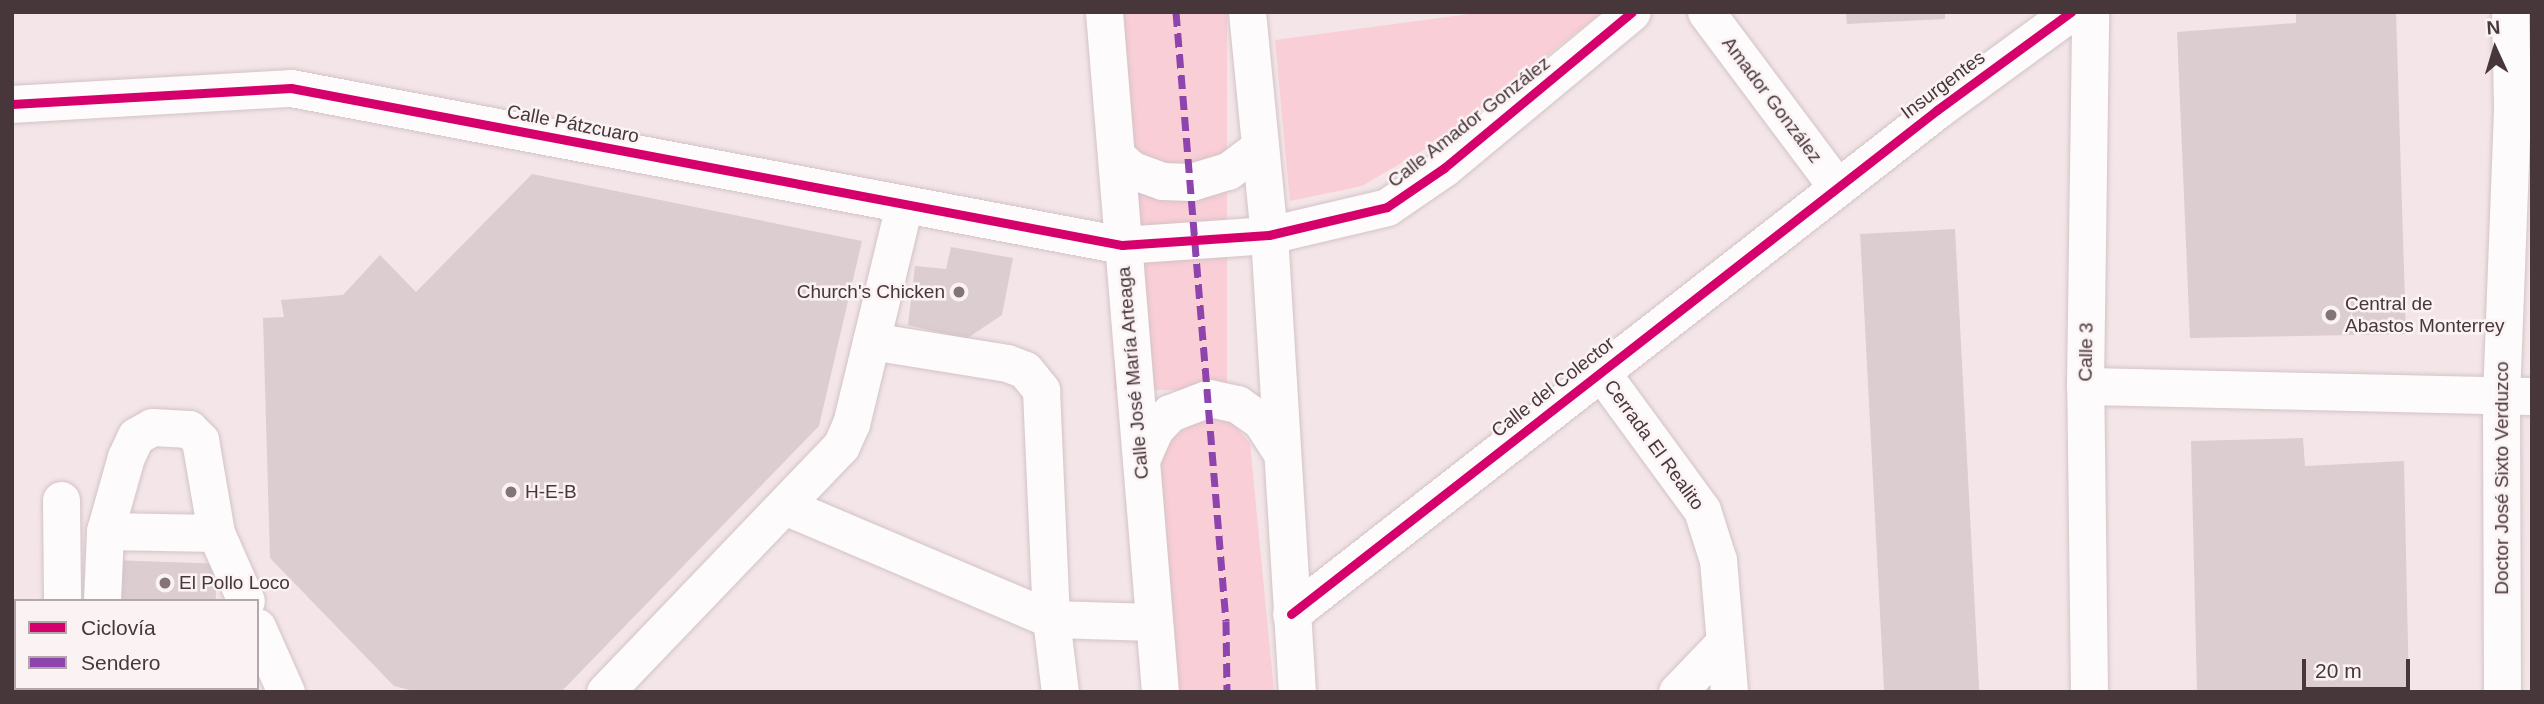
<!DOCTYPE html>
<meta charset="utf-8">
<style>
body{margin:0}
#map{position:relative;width:2544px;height:704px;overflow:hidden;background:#f4e6e8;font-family:Helvetica,sans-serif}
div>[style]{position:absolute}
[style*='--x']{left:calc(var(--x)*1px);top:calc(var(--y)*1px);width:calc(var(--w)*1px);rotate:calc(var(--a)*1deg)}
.green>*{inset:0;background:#f9ced6;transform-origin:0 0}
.building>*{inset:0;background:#dccdd0;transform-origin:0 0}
.roads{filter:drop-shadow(0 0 2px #d2c3c6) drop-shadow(0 0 2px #d2c3c6)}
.minor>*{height:37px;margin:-18.5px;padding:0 18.5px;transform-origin:18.5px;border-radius:18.5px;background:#fdfbfc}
.quiet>*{height:7px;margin-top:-3.5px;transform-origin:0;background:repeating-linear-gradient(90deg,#8e44ad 0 14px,transparent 0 21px)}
.cycleway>*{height:9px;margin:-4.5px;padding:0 4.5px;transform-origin:4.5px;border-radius:4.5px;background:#d6006c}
.dots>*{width:19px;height:19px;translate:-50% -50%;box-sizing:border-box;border:4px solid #fbf2f4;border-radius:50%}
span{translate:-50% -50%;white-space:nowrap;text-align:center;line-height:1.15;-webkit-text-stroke:5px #fbf2f4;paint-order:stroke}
.street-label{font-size:19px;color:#47373a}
.poi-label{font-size:19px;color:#47373a}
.right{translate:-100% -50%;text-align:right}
.left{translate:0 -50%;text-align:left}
.frame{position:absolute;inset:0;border:14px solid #47373a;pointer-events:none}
.legend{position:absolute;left:14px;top:599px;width:245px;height:91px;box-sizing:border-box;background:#fbf2f4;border:2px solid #b3a7aa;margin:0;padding:9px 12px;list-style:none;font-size:21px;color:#47373a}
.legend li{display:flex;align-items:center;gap:14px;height:35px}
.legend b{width:35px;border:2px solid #b3a7aa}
.north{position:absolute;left:2460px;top:14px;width:70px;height:70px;-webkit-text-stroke:5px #fbf2f4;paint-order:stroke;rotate:356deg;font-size:19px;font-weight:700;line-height:28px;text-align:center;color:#47373a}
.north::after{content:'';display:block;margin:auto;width:24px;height:32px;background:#47373a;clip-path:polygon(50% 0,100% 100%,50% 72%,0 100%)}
.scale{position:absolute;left:2302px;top:659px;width:108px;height:32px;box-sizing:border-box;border:4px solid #47373a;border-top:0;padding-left:9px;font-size:21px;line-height:24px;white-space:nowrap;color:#47373a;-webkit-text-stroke:5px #fbf2f4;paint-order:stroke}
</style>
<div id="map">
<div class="green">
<i style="left:1114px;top:12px;width:113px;height:378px"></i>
<i style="clip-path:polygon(1484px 12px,1602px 12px,1437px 142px,1362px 186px,1290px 201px,1275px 40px)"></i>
<i style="clip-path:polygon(1200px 419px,1230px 420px,1250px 443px,1274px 692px,1176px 692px,1157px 481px,1167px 441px)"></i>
</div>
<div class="building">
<i style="clip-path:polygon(1846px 12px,1945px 12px,1945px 19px,1847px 24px)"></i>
<i style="clip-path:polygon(2296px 12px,2396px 12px,2406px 334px,2190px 338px,2177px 32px,2296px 23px)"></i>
<i style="clip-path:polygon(532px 174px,862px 241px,819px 426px,561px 692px,417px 692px,394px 686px,270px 558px,263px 318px,284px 317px,281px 300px,343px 295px,380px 255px,416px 292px)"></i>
<i style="left:1955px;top:229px;width:463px;height:95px;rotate:87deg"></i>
<i style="clip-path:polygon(951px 247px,1013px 258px,1002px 315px,966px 339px,908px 325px,915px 266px,946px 269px)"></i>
<i style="clip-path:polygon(2303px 438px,2305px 466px,2404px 461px,2409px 692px,2197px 692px,2191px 441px)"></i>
<i style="left:111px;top:560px;width:106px;height:41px;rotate:2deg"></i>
<i style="clip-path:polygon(112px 688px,240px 688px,240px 692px)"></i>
</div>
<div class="roads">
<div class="minor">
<i style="--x:1104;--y:12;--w:682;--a:85.29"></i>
<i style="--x:1247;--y:12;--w:224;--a:84.4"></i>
<i style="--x:1269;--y:235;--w:458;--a:86.5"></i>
<i style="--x:1706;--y:12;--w:219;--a:53.2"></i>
<i style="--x:12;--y:104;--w:279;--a:-3.3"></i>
<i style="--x:291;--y:88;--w:846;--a:10.7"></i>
<i style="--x:1122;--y:245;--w:147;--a:-3.9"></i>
<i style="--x:1269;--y:235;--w:121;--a:-13.3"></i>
<i style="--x:1387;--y:207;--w:69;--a:-34.4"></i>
<i style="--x:1444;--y:168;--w:244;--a:-39.7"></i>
<i style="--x:1116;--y:156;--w:21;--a:41"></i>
<i style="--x:1132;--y:170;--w:32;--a:20"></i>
<i style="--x:1162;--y:181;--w:29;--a:2"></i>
<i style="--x:1191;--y:182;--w:39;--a:-17"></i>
<i style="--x:1228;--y:171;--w:40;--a:-37"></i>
<i style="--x:871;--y:341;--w:138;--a:9.2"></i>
<i style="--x:1007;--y:363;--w:19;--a:21"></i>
<i style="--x:1025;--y:370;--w:26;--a:51"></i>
<i style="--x:1041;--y:390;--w:229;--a:87.5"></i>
<i style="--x:1051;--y:619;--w:74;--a:83"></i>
<i style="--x:1601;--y:372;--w:171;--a:53.8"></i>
<i style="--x:1702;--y:510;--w:52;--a:72.3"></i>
<i style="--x:1718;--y:560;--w:132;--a:85.2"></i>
<i style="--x:2085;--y:386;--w:447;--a:1.3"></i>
<i style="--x:1141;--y:460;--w:34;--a:-66"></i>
<i style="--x:1155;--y:429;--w:22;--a:-47"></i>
<i style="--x:1170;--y:413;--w:42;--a:-21"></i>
<i style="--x:1209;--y:398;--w:29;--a:12"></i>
<i style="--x:1237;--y:404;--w:29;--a:35"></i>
<i style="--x:1261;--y:421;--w:35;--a:57"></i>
<i style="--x:61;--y:500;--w:101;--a:89.4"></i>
<i style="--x:787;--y:507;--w:287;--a:23"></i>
<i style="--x:1051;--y:619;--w:102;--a:1.7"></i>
<i style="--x:105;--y:531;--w:111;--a:1"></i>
<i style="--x:102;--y:601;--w:70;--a:-87.5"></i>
<i style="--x:105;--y:531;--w:77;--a:-74.2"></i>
<i style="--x:126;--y:457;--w:23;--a:-65"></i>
<i style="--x:136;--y:436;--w:18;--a:-29"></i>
<i style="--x:152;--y:427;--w:37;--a:3"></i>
<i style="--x:189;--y:429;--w:16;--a:45"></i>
<i style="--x:200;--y:440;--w:94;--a:80.2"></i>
<i style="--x:216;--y:533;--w:74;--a:66.2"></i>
<i style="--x:1291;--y:614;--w:819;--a:-37.96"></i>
<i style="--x:1937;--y:110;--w:166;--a:-36.2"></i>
<i style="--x:257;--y:627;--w:71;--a:66"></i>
<i style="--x:63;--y:688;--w:4;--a:90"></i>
<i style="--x:98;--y:692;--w:4;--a:-76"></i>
<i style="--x:605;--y:692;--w:341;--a:-46.2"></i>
<i style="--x:841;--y:446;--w:24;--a:-66"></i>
<i style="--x:851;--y:424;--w:225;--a:-76.4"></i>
<i style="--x:1677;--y:692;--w:68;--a:-46.2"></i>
<i style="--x:2089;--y:692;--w:306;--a:-90.7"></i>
<i style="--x:2085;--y:386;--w:374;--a:-89.2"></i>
<i style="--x:2502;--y:692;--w:295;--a:-90.2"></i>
<i style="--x:2501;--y:397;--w:292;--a:-87.8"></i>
<i style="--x:2512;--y:105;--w:93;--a:-91.2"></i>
</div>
</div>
<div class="quiet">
<i style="--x:1176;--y:12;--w:611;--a:85.31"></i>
<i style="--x:1226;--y:621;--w:71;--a:89.2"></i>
</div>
<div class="cycleway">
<i style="--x:12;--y:104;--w:279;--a:-3.3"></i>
<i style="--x:291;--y:88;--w:846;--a:10.7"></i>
<i style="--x:1122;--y:245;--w:147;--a:-3.9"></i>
<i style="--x:1269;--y:235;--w:121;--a:-13.3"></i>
<i style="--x:1387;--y:207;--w:69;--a:-34.4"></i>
<i style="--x:1444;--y:168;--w:244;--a:-39.7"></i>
<i style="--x:1291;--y:614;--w:819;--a:-37.96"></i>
<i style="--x:1937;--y:110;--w:166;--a:-36.2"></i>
</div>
<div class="dots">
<i style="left:959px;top:292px;background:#847477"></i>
<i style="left:2331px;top:315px;background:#847477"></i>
<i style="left:511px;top:492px;background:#847477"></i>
<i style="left:165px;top:583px;background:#847477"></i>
</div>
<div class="street-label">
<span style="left:1943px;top:85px;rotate:-37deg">Insurgentes</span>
<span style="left:1772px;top:100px;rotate:53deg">Amador González</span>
<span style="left:1469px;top:122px;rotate:-38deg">Calle Amador González</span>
<span style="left:573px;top:124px;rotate:11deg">Calle Pátzcuaro</span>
<span style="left:2086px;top:352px;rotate:-89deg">Calle 3</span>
<span style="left:1133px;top:373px;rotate:-95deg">Calle José María Arteaga</span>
<span style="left:1553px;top:387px;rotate:-38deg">Calle del Colector</span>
<span style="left:1654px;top:445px;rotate:54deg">Cerrada El Realito</span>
<span style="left:2502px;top:478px;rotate:-90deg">Doctor José Sixto Verduzco</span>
</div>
<div class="poi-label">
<span class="right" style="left:945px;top:292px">Church's Chicken</span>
<span class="left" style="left:2345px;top:315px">Central de<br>Abastos Monterrey</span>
<span class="left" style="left:525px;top:492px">H-E-B</span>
<span class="left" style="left:179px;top:583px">El Pollo Loco</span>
</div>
<div class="frame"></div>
<ul class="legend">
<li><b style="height:9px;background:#d6006c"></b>Ciclovía</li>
<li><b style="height:9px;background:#8e44ad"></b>Sendero</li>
</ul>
<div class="north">N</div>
<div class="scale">20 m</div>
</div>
